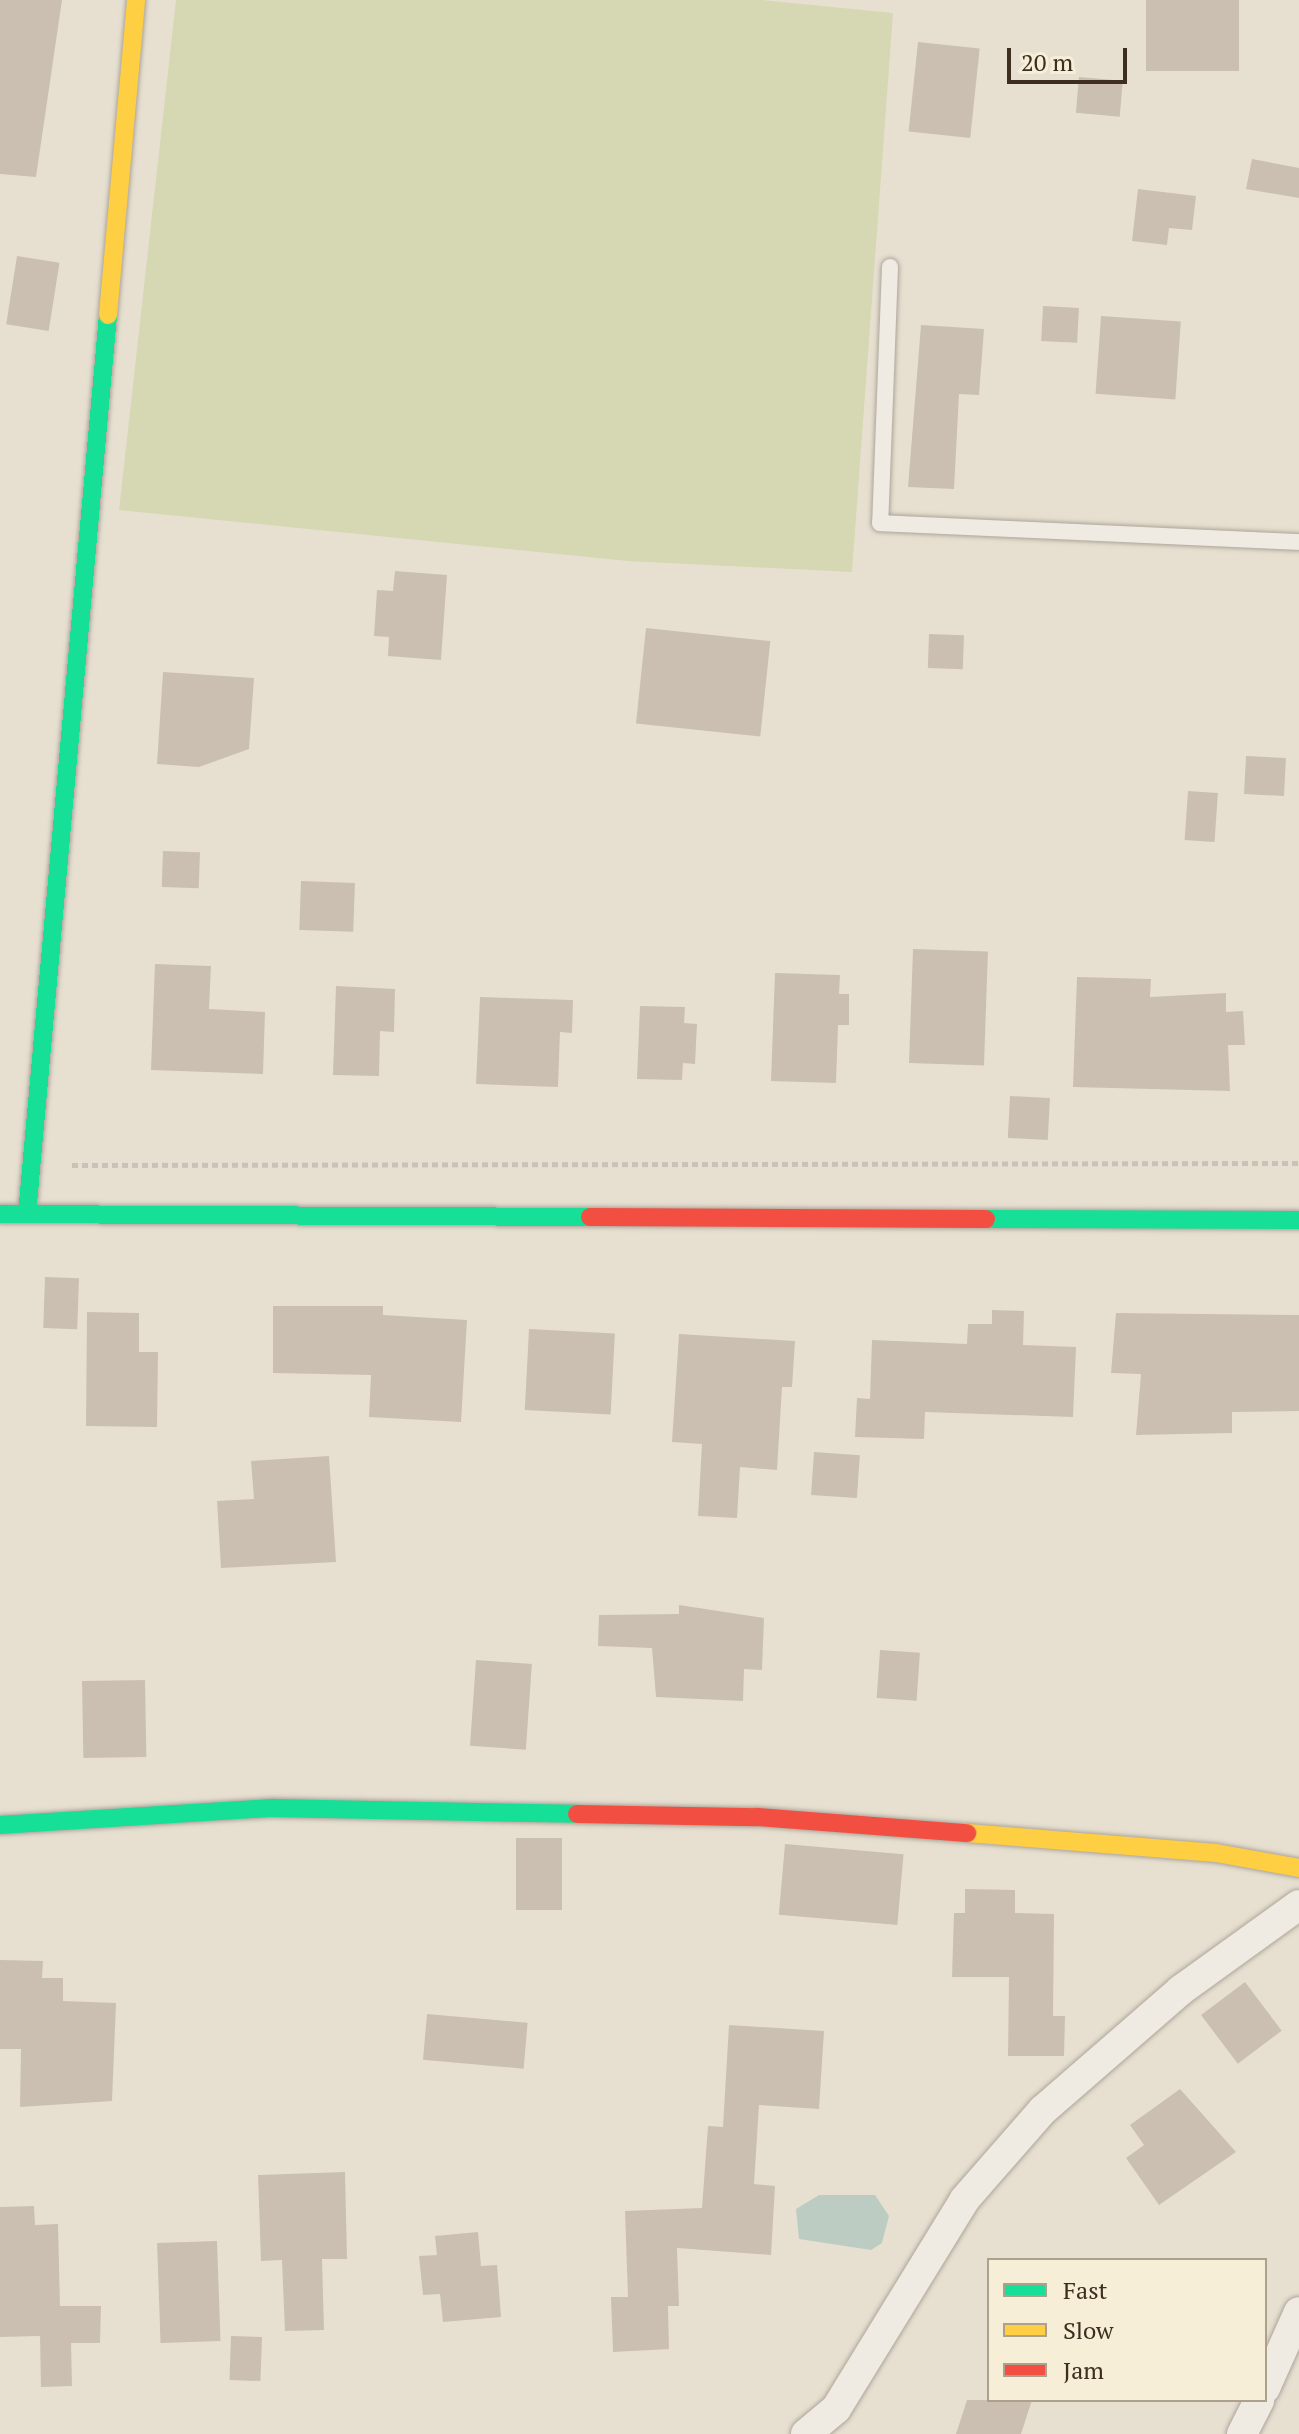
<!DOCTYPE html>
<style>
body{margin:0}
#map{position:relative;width:1299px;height:2434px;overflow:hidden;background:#e7e0d1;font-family:"PT Serif",serif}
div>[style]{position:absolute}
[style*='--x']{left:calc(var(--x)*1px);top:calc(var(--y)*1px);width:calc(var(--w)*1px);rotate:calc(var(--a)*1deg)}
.green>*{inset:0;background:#d6d7b3}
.water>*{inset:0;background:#bcccc2}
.building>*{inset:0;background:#cbbfb2;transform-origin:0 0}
.path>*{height:5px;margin-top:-2.5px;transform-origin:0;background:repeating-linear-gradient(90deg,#c8c2b9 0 6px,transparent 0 10px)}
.roads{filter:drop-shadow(0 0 2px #ada599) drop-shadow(0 0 2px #ada599)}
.lane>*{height:16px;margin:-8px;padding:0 8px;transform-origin:8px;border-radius:8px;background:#efebe3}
.street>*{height:30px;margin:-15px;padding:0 15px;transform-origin:15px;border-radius:15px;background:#efebe3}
.fast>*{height:18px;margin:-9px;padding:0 9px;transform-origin:9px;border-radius:9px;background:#16e098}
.slow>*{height:18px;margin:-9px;padding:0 9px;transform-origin:9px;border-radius:9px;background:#ffcf43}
.jam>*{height:18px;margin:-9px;padding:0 9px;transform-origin:9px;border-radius:9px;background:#f24e42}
span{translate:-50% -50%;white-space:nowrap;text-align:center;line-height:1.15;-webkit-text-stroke:7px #f7eed8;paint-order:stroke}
.legend{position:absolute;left:987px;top:2258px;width:280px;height:144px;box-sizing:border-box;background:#f7eed8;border:2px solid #ada18e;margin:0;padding:10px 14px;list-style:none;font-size:24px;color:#3d2e20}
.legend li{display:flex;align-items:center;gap:16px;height:40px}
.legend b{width:40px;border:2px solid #ada18e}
.scale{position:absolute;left:1007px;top:48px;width:120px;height:36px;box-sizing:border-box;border:4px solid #3d2e20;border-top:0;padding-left:10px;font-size:24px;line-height:28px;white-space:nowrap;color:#3d2e20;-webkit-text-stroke:6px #f7eed8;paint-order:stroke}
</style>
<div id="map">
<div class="green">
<i style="clip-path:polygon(176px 0,762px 0,893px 13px,852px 572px,628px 561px,119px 510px)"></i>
</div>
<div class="water">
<i style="clip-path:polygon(819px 2195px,875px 2195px,889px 2216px,882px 2243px,871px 2250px,799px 2239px,796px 2209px)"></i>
</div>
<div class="building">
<i style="clip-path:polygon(0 0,62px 0,36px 177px,0 174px)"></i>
<i style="left:1146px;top:0;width:93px;height:71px"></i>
<i style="left:918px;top:42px;width:62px;height:90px;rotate:6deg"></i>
<i style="left:1079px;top:77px;width:44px;height:36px;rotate:5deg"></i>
<i style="clip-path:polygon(1252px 159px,1299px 168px,1299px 198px,1246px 189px)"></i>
<i style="clip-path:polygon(1138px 189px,1196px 196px,1192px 230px,1169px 228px,1167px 245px,1132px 241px)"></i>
<i style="left:17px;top:256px;width:43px;height:69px;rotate:9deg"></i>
<i style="left:1043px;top:306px;width:36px;height:35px;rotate:3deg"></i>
<i style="left:1101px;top:316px;width:80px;height:78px;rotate:4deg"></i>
<i style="clip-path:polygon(921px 325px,984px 329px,979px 395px,959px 394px,954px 489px,908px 487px)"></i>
<i style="clip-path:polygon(395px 571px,447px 575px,441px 660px,388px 656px,389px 637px,374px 636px,377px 590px,393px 591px)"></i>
<i style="left:646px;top:628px;width:125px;height:96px;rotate:6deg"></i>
<i style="left:929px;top:634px;width:35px;height:34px;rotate:2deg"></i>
<i style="clip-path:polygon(163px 672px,254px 678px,249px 749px,199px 767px,157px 764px)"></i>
<i style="left:1246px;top:756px;width:40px;height:38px;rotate:3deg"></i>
<i style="left:1188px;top:791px;width:30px;height:49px;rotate:4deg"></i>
<i style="left:163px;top:851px;width:37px;height:36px;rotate:2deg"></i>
<i style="left:301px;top:881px;width:54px;height:49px;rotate:2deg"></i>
<i style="left:913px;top:949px;width:75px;height:114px;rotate:2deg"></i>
<i style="clip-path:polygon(155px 964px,211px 966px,209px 1009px,265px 1012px,263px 1074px,151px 1070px)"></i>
<i style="clip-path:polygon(775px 973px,840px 975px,839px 994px,849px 994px,849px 1025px,838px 1025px,836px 1083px,771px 1081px)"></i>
<i style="clip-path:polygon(1077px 977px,1151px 979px,1150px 997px,1226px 993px,1226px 1012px,1243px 1011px,1245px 1045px,1228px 1045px,1230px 1091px,1073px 1087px)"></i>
<i style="clip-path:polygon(336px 986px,395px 989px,394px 1032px,380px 1031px,379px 1076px,333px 1075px)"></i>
<i style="clip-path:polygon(480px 997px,573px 1000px,572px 1033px,560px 1032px,558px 1087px,476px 1084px)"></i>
<i style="clip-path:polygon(640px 1006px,685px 1007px,684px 1023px,697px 1024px,695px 1064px,683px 1063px,682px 1080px,637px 1079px)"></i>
<i style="left:1010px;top:1096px;width:40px;height:42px;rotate:3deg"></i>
<i style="left:45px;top:1277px;width:34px;height:51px;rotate:2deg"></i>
<i style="clip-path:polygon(273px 1306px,383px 1306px,383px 1315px,467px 1320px,461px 1422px,369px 1417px,371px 1375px,273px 1373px)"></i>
<i style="clip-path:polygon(992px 1310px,1024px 1311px,1023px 1345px,1076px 1347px,1073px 1417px,925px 1412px,924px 1439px,855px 1437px,857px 1398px,870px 1399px,872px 1340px,967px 1344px,968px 1324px,992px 1324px)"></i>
<i style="clip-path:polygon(87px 1312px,139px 1313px,139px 1352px,158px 1352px,157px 1427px,86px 1426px)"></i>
<i style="clip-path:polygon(1116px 1313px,1299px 1315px,1299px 1411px,1232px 1412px,1232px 1433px,1136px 1435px,1141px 1374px,1111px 1373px)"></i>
<i style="left:529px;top:1329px;width:86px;height:81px;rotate:3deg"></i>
<i style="clip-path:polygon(679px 1334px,795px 1341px,792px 1387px,782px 1387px,777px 1470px,740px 1467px,737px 1518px,698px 1516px,702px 1444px,672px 1442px)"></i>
<i style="left:814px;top:1452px;width:46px;height:43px;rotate:4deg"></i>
<i style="clip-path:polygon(329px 1456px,336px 1562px,221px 1568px,217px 1501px,254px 1499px,251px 1461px)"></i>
<i style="clip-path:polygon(679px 1605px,764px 1618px,762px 1670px,744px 1669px,743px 1701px,656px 1697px,652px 1648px,598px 1646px,599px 1615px,679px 1614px)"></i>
<i style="left:880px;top:1650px;width:40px;height:48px;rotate:4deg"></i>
<i style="left:476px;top:1660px;width:56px;height:86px;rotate:4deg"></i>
<i style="left:145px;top:1680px;width:77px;height:63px;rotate:89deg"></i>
<i style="left:516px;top:1838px;width:46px;height:72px"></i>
<i style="left:785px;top:1844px;width:119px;height:71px;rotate:5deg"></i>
<i style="clip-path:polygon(965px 1889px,1015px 1890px,1015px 1913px,1054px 1914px,1053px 2016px,1065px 2016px,1064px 2056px,1008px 2056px,1009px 1977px,952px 1977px,954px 1913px,965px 1913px)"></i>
<i style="clip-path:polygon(0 1960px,43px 1961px,42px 1978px,63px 1978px,63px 2001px,116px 2003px,112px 2101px,20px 2107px,21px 2049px,0 2049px)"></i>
<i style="left:1245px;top:1982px;width:61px;height:55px;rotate:53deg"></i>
<i style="left:427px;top:2014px;width:101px;height:46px;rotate:5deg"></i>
<i style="clip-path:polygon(729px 2025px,824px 2031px,819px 2109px,759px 2105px,754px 2184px,775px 2186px,771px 2255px,677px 2248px,679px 2306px,668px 2306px,669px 2349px,613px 2352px,611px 2297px,628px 2297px,625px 2211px,702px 2208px,708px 2126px,723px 2127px)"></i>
<i style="clip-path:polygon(1180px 2089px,1236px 2152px,1159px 2205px,1126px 2158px,1144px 2145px,1130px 2125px)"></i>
<i style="clip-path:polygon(345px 2172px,347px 2259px,322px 2259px,324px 2330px,285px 2331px,282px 2260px,261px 2261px,258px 2175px)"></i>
<i style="clip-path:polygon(34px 2206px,35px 2225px,58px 2224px,60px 2306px,101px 2306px,100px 2343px,71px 2343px,72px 2386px,41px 2387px,40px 2336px,0 2337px,0 2207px)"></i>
<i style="clip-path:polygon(478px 2232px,481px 2266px,497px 2265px,501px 2317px,443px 2322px,440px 2294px,423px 2295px,419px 2256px,437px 2255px,435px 2236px)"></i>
<i style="left:217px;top:2241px;width:100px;height:60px;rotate:88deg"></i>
<i style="left:231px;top:2336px;width:31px;height:44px;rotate:2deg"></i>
<i style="clip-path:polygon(967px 2400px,1032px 2400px,1021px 2434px,956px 2434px)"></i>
</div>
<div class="path">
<i style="--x:72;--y:1165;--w:1227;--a:-0.09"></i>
</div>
<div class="roads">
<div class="lane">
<i style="--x:890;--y:267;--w:256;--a:92.2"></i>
<i style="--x:880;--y:523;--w:419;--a:2.6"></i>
</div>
<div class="street">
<i style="--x:1265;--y:2388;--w:83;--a:-65.9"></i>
<i style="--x:806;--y:2434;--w:39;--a:-40"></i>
<i style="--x:836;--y:2409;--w:246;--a:-58.4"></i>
<i style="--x:965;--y:2199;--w:118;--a:-48.8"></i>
<i style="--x:1043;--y:2110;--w:183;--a:-41"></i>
<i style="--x:1181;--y:1990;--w:145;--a:-35.8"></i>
<i style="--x:1242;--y:2434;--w:38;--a:-63"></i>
</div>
<div class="fast">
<i style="--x:0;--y:1214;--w:590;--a:0.29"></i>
<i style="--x:27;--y:1214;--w:903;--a:-84.85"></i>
<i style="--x:986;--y:1219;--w:313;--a:0.2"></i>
<i style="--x:0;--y:1825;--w:273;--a:-3.6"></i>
<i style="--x:272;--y:1808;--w:305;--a:1.1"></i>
</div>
<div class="slow">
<i style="--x:108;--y:315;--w:316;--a:-84.9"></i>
<i style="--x:967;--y:1833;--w:250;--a:4.6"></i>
<i style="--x:1216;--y:1853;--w:84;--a:10.2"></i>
</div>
<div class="jam">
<i style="--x:590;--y:1217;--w:396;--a:0.3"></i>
<i style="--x:577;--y:1814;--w:180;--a:1"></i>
<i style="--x:757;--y:1817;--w:211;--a:4.4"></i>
</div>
</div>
<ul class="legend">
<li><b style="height:10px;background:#16e098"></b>Fast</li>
<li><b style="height:10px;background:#ffcf43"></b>Slow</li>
<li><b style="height:10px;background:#f24e42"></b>Jam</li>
</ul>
<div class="scale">20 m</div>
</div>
